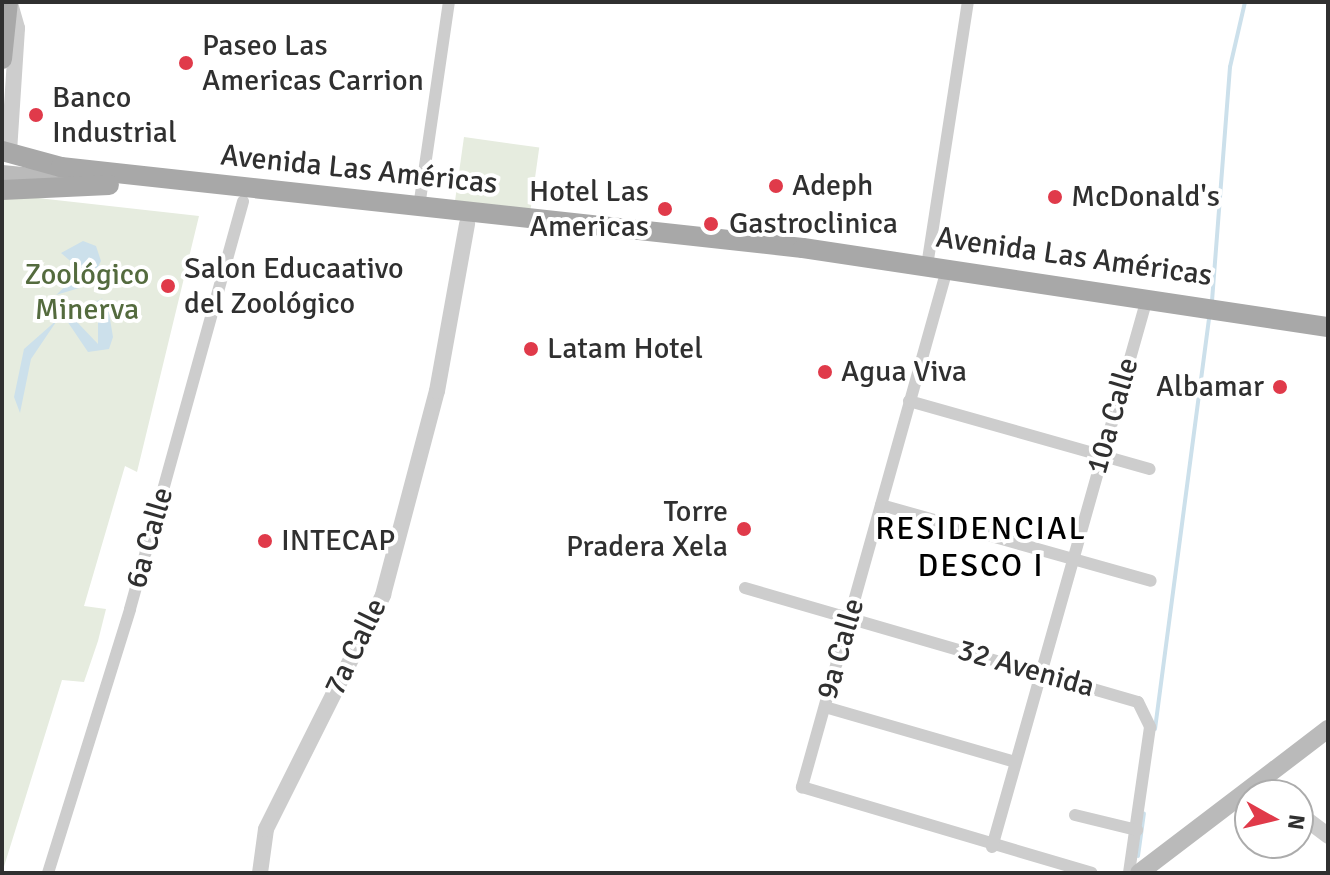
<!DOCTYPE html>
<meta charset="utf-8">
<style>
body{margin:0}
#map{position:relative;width:1330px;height:875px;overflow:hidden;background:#fff;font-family:Signika,sans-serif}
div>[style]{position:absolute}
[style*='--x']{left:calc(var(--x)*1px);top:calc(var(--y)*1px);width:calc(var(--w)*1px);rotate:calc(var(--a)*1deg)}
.green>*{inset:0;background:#e6ecdf;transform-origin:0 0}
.water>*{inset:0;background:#cce0eb}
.stream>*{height:4px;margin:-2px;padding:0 2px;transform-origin:2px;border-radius:2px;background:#cce0eb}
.minor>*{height:12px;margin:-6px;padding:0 6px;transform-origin:6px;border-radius:6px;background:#cdcdcd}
.tertiary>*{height:16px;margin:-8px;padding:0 8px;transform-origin:8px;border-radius:8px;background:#cdcdcd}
.secondary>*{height:18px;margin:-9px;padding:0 9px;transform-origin:9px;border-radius:9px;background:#bababa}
.primary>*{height:20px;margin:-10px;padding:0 10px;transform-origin:10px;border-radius:10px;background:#a8a8a8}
.dots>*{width:22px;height:22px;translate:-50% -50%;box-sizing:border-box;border:4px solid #fff;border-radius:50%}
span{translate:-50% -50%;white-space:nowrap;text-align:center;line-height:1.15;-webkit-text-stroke:8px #fff;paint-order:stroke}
.poi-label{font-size:30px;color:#303030}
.left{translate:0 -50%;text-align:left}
.right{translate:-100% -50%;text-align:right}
.street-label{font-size:30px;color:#303030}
.park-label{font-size:30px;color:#546b3e}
.neighbourhood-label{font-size:32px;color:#000;letter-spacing:2px}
.frame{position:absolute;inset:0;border:4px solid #303030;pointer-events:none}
.north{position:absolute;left:1234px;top:779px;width:80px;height:80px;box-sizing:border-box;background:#fff;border:2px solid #acacac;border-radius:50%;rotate:98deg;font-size:22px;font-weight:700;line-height:32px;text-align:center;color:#303030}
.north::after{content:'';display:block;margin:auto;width:28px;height:36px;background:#e03a4a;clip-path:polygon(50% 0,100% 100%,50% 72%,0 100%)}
</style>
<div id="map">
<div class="green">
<i style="left:464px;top:137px;width:76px;height:72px;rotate:8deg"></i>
<i style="clip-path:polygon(2px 194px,199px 216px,137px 472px,125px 466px,84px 606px,106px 609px,98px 641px,84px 682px,62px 680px,2px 873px)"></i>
</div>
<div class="water">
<i style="clip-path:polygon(83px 241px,96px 246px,101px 261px,89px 285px,56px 295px,82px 271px,61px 253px)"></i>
<i style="clip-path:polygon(103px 298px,77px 322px,98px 344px,98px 309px,108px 307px,113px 337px,109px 349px,88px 352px,65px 318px)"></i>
<i style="clip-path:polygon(58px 319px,31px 359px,20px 413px,14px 397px,24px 349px)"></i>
</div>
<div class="stream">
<i style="--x:1212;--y:301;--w:235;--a:-85.6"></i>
<i style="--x:1230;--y:67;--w:67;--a:-77"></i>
<i style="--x:1155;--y:729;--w:419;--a:-82.5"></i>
<i style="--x:1138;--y:856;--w:43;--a:-82.1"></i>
</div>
<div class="minor">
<i style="--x:419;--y:207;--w:207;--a:-81.7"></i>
<i style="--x:927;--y:266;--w:267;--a:-81.2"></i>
<i style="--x:944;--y:280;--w:527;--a:105.65"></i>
<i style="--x:802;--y:787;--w:302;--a:16.5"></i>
<i style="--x:909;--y:401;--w:250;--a:15.8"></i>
<i style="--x:881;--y:505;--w:280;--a:15.7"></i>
<i style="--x:745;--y:588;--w:409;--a:16.2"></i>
<i style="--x:1138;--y:702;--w:28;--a:64"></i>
<i style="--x:1150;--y:727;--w:148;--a:98.2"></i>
<i style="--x:825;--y:707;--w:198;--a:16.1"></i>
<i style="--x:1075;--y:815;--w:64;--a:13.6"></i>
<i style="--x:992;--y:847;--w:559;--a:-74.22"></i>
<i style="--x:48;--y:873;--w:276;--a:-72.7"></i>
<i style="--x:130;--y:609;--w:423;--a:-74.5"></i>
</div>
<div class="tertiary">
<i style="--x:9;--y:152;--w:124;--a:-86.3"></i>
<i style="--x:17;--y:28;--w:25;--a:-106"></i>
<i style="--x:1259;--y:783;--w:20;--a:37"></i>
<i style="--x:1298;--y:813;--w:38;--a:37"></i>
<i style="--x:260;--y:873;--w:44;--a:-82.2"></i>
<i style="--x:266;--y:829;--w:262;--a:-63.4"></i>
<i style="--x:383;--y:595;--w:211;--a:-75.2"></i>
<i style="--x:437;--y:391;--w:170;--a:-79.8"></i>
</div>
<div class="secondary">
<i style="--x:2;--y:174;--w:61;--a:5.6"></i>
<i style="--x:1139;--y:873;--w:238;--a:-37.3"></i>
</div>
<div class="primary">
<i style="--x:2;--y:59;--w:57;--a:-84"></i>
<i style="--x:2;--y:151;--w:61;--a:15.2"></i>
<i style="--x:61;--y:167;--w:746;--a:6.23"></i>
<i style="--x:803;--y:248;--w:531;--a:8.56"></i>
<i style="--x:2;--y:190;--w:107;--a:-2.7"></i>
</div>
<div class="dots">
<i style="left:186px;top:63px;background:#e03a4a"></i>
<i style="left:36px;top:115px;background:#e03a4a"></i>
<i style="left:776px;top:186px;background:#e03a4a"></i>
<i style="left:1055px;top:197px;background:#e03a4a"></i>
<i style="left:665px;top:209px;background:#e03a4a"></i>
<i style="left:711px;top:224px;background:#e03a4a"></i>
<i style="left:168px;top:286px;background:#e03a4a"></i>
<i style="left:531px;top:349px;background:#e03a4a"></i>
<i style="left:825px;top:372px;background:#e03a4a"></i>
<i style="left:1280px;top:387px;background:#e03a4a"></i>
<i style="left:744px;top:529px;background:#e03a4a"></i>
<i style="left:265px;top:541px;background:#e03a4a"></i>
</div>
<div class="poi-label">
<span class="left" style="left:202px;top:63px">Paseo Las<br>Americas Carrion</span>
<span class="left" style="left:52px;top:115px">Banco<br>Industrial</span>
<span class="left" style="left:792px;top:186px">Adeph</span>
<span class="right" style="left:649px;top:209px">Hotel Las<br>Americas</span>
<span class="left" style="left:1071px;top:197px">McDonald's</span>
<span class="left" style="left:729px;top:224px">Gastroclinica</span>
<span class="left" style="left:184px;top:286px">Salon Educaativo<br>del Zoológico</span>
<span class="left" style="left:547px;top:349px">Latam Hotel</span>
<span class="left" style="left:841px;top:372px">Agua Viva</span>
<span class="right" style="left:1264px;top:387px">Albamar</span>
<span class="right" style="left:728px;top:529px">Torre<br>Pradera Xela</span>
<span class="left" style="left:281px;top:541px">INTECAP</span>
</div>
<div class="street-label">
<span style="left:359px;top:170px;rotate:6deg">Avenida Las Américas</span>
<span style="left:1074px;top:257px;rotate:8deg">Avenida Las Américas</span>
<span style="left:1113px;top:416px;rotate:-74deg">10a Calle</span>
<span style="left:150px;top:538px;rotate:-74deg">6a Calle</span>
<span style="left:356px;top:647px;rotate:-64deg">7a Calle</span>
<span style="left:841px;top:649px;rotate:-74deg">9a Calle</span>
<span style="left:1026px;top:669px;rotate:16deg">32 Avenida</span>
</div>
<div class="park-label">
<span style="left:87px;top:292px">Zoológico<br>Minerva</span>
</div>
<div class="neighbourhood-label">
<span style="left:981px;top:548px">RESIDENCIAL<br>DESCO I</span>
</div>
<div class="frame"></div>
<div class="north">N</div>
</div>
